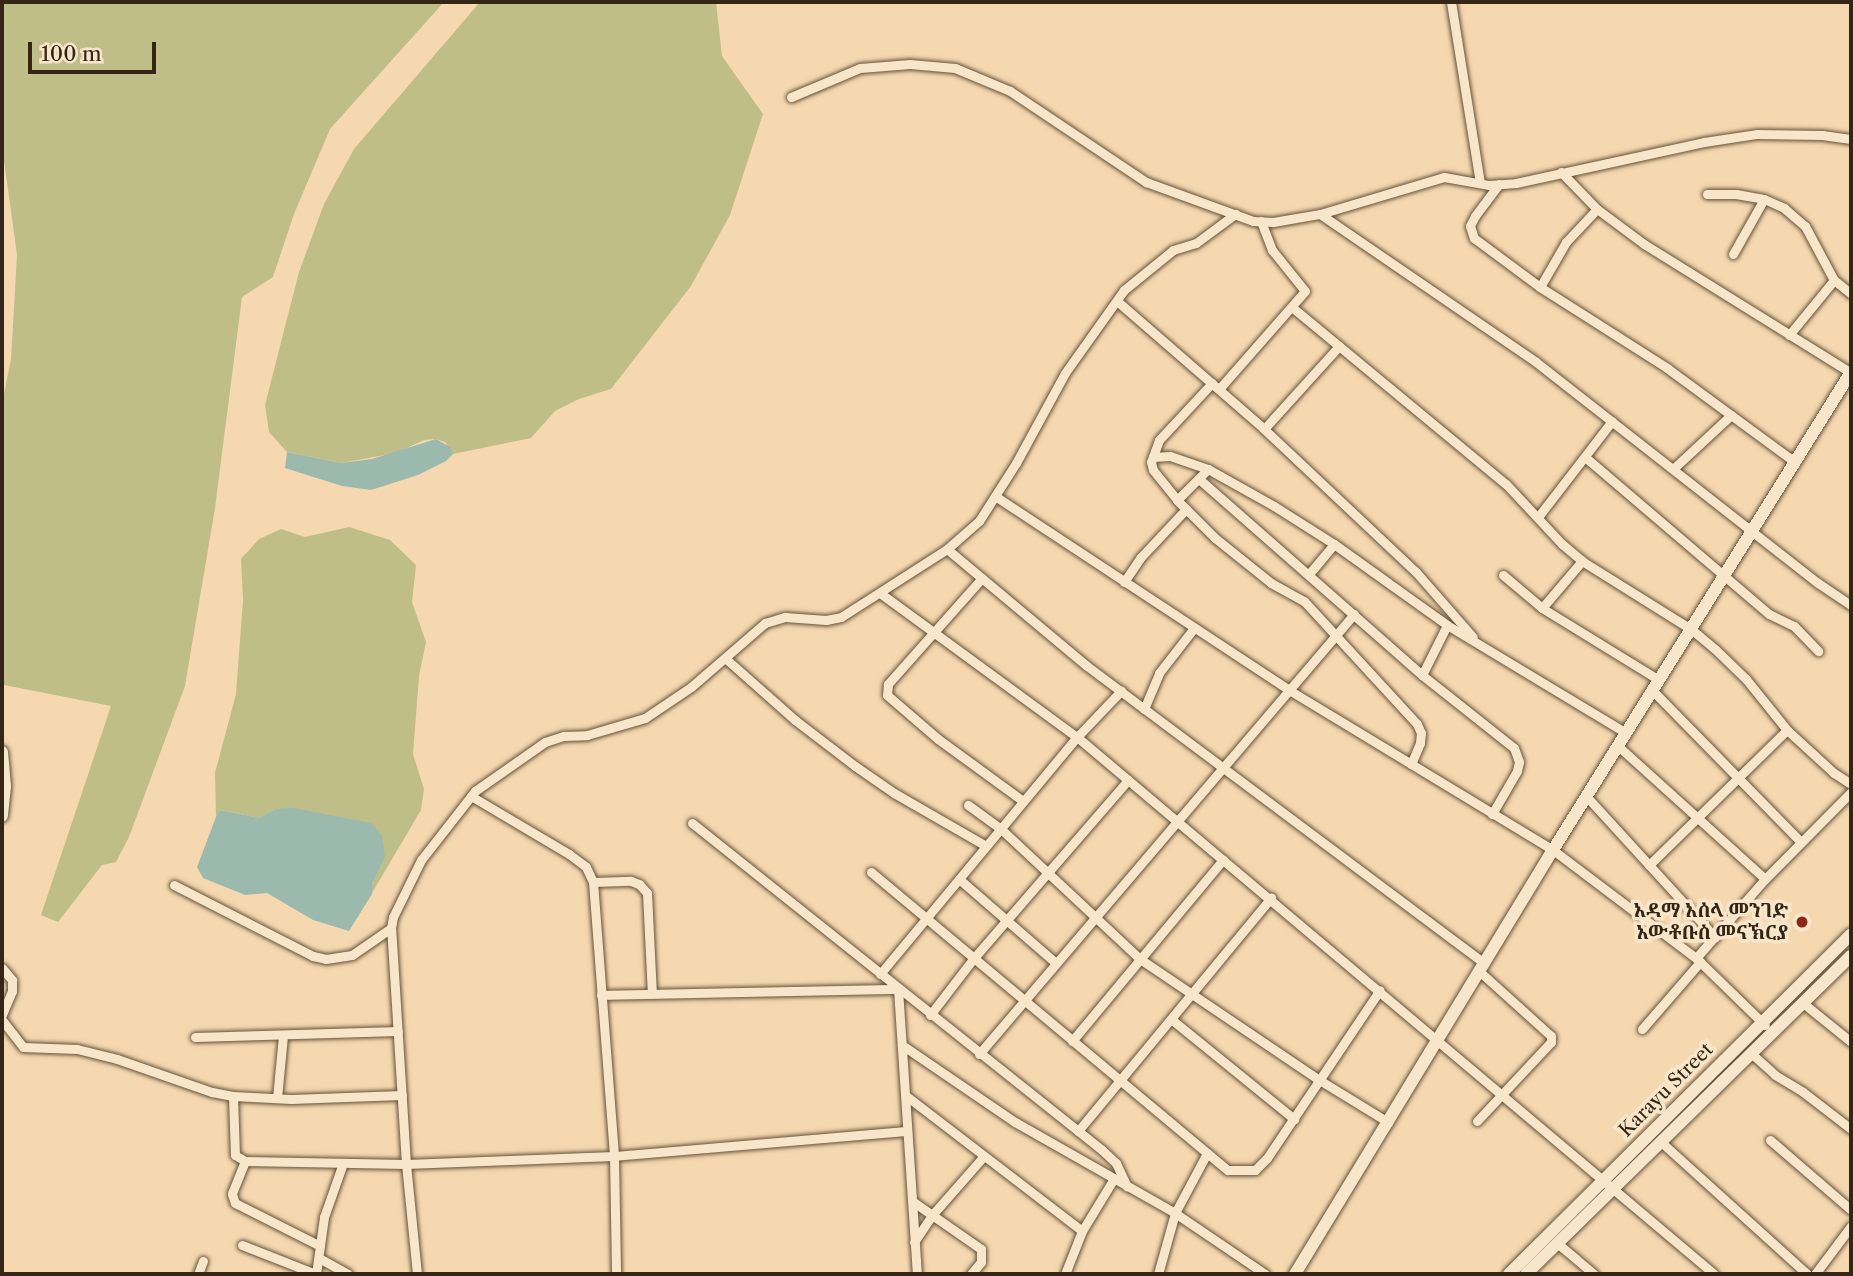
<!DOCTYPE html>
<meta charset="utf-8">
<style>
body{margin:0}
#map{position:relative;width:1853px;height:1276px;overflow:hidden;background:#f5d8af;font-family:"Libre Caslon Text","Noto Serif Ethiopic",serif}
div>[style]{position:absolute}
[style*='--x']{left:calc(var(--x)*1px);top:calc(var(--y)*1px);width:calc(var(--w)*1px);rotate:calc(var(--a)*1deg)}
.green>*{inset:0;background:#bfbe88}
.water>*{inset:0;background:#9cb9ae}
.roads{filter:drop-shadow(0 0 2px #64523b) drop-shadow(0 0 2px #64523b)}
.street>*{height:9px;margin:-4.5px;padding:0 4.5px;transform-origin:4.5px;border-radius:4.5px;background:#f8e6cb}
.secondary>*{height:12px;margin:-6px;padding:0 6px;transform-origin:6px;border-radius:6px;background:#f8e6cb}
.dots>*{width:19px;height:19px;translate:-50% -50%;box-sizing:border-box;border:4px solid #f8e6cb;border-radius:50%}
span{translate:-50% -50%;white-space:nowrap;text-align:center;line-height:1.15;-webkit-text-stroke:7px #f8e6cb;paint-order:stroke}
.poi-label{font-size:19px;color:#342514;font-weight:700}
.right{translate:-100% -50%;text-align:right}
.street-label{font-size:19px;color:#342514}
.frame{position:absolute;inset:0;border:4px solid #342514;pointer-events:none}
.scale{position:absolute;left:28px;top:42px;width:128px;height:32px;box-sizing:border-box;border:4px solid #342514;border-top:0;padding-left:9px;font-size:21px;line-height:24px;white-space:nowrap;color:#342514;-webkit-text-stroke:5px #f8e6cb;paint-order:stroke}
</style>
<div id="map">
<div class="green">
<i style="clip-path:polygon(2px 2px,444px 2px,330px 129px,294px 214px,273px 277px,242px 297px,215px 508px,185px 686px,129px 837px,116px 862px,102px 865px,58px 922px,41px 915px,111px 706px,4px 685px,2px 673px,2px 404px,11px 359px,17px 255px,2px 146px)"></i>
<i style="clip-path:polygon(480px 2px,716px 2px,722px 56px,763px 114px,730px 215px,691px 286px,611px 389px,579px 399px,555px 411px,531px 438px,453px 454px,445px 442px,436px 439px,424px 440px,396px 453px,341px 463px,287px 452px,269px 432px,265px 405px,299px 272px,324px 204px,354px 149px)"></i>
<i style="clip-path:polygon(349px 527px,390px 540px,416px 565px,412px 602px,426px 642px,419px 676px,413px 754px,424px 789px,421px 810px,372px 893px,372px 884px,385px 858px,275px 809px,259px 818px,222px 810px,216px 817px,215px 773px,236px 694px,243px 600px,241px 559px,259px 539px,281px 529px,305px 537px)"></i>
</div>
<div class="water">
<i style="clip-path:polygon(436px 439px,450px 447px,453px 454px,446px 461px,418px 475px,371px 490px,342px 486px,285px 468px,287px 452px,341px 463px,372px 459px)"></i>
<i style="clip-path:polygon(294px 808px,371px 823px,382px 835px,385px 858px,372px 884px,372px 894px,349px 931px,313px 920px,267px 893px,245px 895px,203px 878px,197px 867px,216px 817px,221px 810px,259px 818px,275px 809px)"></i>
</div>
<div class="roads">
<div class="street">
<i style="--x:1451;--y:2;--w:183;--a:80.9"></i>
<i style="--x:791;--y:97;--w:75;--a:-22.8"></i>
<i style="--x:860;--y:68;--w:50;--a:-4.6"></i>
<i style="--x:910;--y:64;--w:45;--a:5.1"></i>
<i style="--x:955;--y:68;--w:60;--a:22.7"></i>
<i style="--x:1010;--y:91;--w:164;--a:33.8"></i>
<i style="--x:1146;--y:182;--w:114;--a:20"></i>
<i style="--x:1253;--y:221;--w:20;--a:3"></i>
<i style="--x:1273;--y:222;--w:48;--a:-9.7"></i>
<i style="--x:1320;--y:214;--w:129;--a:-16.6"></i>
<i style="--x:1444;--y:177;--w:46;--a:10.1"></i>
<i style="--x:1489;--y:185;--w:27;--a:-4"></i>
<i style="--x:1516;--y:183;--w:192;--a:-12.3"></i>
<i style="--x:1704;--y:142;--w:54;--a:-8.6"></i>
<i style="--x:1757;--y:134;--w:65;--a:0.9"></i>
<i style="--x:1822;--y:135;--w:29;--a:8"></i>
<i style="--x:1561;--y:172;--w:52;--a:45.8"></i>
<i style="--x:1597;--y:209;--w:59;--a:36.7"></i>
<i style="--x:1644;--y:244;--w:244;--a:31.9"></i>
<i style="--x:1499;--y:184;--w:40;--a:127"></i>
<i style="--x:1475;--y:216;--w:11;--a:117"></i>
<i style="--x:1470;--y:226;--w:13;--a:72"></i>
<i style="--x:1474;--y:238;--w:82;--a:36.6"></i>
<i style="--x:1540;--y:287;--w:151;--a:32.5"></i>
<i style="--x:1667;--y:368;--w:159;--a:36.3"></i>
<i style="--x:1707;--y:194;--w:29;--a:0"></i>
<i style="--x:1736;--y:194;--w:28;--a:10"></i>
<i style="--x:1764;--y:199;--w:22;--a:24"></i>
<i style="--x:1784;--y:208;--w:28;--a:41"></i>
<i style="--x:1805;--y:226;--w:61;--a:61.8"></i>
<i style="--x:1834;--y:280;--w:22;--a:39"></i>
<i style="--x:1320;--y:214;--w:262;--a:34.4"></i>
<i style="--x:1536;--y:362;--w:358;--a:38.1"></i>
<i style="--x:1818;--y:583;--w:40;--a:34"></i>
<i style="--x:1733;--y:254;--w:63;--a:-60.6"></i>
<i style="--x:1540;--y:287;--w:52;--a:-60"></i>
<i style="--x:1566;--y:242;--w:45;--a:-46.8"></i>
<i style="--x:1117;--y:301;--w:195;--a:41"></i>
<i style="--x:1264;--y:429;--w:209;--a:43.3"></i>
<i style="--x:1416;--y:572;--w:86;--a:48.8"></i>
<i style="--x:1293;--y:308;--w:276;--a:39.6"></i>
<i style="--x:1506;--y:484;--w:82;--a:47"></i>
<i style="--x:1562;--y:544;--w:26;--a:40"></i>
<i style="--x:1582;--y:561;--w:128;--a:32"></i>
<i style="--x:1691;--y:629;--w:31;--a:40"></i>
<i style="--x:1715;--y:649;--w:43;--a:44.1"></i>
<i style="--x:1746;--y:679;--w:65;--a:51.2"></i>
<i style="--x:1787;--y:730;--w:64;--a:42.5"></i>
<i style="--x:1834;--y:773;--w:20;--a:33"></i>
<i style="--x:1789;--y:335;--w:71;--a:-50.7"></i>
<i style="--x:1212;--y:383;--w:78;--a:132.9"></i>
<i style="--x:1159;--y:440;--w:23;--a:110"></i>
<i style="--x:1151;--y:462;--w:8;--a:76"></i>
<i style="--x:1153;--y:470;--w:38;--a:51"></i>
<i style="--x:1177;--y:500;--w:54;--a:45"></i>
<i style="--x:1215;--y:538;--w:72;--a:38.8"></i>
<i style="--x:1271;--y:583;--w:38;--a:29"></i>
<i style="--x:1304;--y:601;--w:167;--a:47.4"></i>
<i style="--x:1417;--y:724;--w:10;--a:66"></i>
<i style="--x:1421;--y:733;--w:10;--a:96"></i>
<i style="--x:1420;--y:743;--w:23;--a:113"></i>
<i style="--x:1219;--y:389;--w:130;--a:-48.7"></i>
<i style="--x:1305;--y:291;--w:53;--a:-128.8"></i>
<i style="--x:1272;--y:250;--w:31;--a:-111"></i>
<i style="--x:1264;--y:429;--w:112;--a:-47.9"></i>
<i style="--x:1153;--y:457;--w:17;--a:-3"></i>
<i style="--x:1170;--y:456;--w:40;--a:18.9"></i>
<i style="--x:1208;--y:469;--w:76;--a:29.3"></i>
<i style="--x:1274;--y:506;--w:71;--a:32.3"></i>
<i style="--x:1334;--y:544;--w:139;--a:35.6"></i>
<i style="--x:1447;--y:625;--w:209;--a:31.1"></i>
<i style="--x:1585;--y:457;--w:242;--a:40.5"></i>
<i style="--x:1769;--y:614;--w:28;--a:26"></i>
<i style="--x:1794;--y:626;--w:35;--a:46"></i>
<i style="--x:1674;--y:468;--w:78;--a:-42.9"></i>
<i style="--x:1199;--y:479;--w:297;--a:41.3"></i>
<i style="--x:1422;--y:675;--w:117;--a:38.4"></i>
<i style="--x:1514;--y:748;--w:15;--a:70"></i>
<i style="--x:1519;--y:762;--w:9;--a:103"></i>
<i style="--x:1517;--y:771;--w:50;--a:120.2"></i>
<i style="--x:995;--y:496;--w:352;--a:33.4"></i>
<i style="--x:1289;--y:690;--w:309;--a:31.2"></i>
<i style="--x:1553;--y:850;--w:179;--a:37.1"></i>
<i style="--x:1696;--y:958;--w:96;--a:44.2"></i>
<i style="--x:1177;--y:500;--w:44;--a:-45"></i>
<i style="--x:1538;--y:517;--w:121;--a:-52.4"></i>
<i style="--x:947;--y:549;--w:182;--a:39.9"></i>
<i style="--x:1087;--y:666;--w:496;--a:36.8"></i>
<i style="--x:1309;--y:574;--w:39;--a:-50"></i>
<i style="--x:1503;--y:575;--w:51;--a:40.2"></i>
<i style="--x:1542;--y:608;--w:137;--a:31.6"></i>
<i style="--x:982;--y:578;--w:142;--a:131.6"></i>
<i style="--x:888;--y:684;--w:11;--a:95"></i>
<i style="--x:887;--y:695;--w:67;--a:40.8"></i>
<i style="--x:938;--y:739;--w:105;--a:36.1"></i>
<i style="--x:1124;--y:582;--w:30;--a:-56"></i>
<i style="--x:1141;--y:557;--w:66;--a:-46.8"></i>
<i style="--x:880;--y:593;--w:244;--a:36.2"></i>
<i style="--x:1077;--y:737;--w:833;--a:40.13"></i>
<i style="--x:1542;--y:608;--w:62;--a:-49.6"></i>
<i style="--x:725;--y:658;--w:94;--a:41.5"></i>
<i style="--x:795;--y:720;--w:76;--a:37.5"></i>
<i style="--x:855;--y:766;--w:47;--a:34.7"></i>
<i style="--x:894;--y:793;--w:106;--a:29.9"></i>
<i style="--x:1422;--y:675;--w:56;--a:-63.4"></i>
<i style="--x:1652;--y:690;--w:213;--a:45.6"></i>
<i style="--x:1144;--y:709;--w:39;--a:-67"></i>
<i style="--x:1159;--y:673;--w:57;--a:-52.1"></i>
<i style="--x:1618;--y:746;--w:198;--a:42.1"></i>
<i style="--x:471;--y:796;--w:114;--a:30.6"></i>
<i style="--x:569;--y:854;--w:21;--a:37"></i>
<i style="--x:586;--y:867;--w:17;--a:65"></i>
<i style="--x:593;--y:882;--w:275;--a:85.6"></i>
<i style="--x:614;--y:1156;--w:118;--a:89"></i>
<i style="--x:1587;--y:797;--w:190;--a:47.6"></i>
<i style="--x:968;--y:805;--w:41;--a:36"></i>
<i style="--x:1001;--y:829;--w:190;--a:43.1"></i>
<i style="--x:1140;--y:959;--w:218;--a:34"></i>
<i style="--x:1321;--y:1081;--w:79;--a:31.5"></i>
<i style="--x:692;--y:823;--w:524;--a:38.57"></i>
<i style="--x:1102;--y:1150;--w:19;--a:43"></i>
<i style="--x:1116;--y:1163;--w:26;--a:65"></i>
<i style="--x:1649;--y:865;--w:193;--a:-44.4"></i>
<i style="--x:871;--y:872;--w:465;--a:39.9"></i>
<i style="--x:1228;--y:1170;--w:27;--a:0"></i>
<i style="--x:1255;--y:1170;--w:17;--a:-45"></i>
<i style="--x:1267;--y:1158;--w:202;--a:-56.1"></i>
<i style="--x:959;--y:879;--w:128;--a:40.9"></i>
<i style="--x:593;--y:882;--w:38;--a:-2"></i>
<i style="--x:631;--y:881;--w:9;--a:21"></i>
<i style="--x:639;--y:884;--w:12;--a:48"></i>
<i style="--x:647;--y:893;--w:101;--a:87.2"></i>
<i style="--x:174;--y:885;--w:156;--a:27.1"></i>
<i style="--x:313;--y:956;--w:13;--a:13"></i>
<i style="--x:326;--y:959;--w:26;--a:-9"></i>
<i style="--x:352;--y:955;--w:47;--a:-34.7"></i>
<i style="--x:1696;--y:958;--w:105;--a:-48.9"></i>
<i style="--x:1765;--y:879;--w:122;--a:-45.3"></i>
<i style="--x:2;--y:968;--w:16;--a:50"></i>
<i style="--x:12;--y:980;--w:11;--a:90"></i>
<i style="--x:12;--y:991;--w:26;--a:113"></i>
<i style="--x:880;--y:974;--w:308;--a:-50.3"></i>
<i style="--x:1077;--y:737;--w:64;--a:-46.3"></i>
<i style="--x:601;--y:995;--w:297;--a:-1.2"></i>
<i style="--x:898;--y:989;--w:286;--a:86.2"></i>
<i style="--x:1803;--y:1003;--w:62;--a:39.1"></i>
<i style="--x:930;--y:1015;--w:71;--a:-52.5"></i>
<i style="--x:973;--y:959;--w:237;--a:-49.1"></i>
<i style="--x:1171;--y:1019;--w:159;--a:39.1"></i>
<i style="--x:2;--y:1020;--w:34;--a:52"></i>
<i style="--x:23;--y:1047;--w:54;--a:2.1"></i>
<i style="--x:77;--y:1049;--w:41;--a:14"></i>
<i style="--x:117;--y:1059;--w:101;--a:19.2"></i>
<i style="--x:212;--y:1092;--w:21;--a:11"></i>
<i style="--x:233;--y:1096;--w:58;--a:3"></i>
<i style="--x:291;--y:1099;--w:111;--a:-2.1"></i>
<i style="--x:1642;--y:1029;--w:89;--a:-49.1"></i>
<i style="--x:195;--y:1037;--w:203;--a:-1.7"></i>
<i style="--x:1072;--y:1041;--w:236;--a:-50.2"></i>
<i style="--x:902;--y:1045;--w:137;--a:34.3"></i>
<i style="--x:1015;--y:1122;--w:184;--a:29.6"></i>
<i style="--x:1175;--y:1213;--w:109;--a:34.1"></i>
<i style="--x:979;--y:1054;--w:578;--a:-49.56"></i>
<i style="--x:1752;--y:1054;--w:31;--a:42"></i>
<i style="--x:1775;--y:1075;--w:33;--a:31"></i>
<i style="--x:1803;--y:1092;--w:61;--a:37.6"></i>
<i style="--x:905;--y:1095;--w:223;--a:37.5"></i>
<i style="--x:233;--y:1096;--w:59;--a:88.1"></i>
<i style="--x:235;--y:1155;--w:12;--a:31"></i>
<i style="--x:245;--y:1161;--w:161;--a:1.1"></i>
<i style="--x:406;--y:1164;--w:208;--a:-2.2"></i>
<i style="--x:614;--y:1156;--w:294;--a:-4.9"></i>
<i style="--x:277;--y:1098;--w:62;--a:-84.5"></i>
<i style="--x:1477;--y:1121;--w:108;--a:-46.9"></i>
<i style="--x:1551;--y:1042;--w:6;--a:-90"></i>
<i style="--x:1551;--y:1036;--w:97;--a:-137.9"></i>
<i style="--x:1078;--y:1131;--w:303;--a:-50.4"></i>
<i style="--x:1770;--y:1140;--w:107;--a:40.8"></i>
<i style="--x:1661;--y:1142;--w:197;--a:42.1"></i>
<i style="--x:245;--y:1161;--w:35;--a:112"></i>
<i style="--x:232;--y:1194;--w:9;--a:72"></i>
<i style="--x:235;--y:1203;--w:95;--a:26.8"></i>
<i style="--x:912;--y:1201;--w:84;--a:34.8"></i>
<i style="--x:981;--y:1249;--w:13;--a:90"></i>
<i style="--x:981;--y:1262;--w:16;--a:130"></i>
<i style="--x:914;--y:1242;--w:34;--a:-56"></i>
<i style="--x:933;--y:1214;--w:76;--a:-48.7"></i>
<i style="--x:1557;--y:1243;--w:48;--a:40"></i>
<i style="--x:242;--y:1245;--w:79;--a:21.4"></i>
<i style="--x:319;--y:1258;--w:33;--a:29"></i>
<i style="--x:198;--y:1274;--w:14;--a:-69"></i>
<i style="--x:316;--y:1274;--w:58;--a:-82"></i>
<i style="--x:324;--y:1217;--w:57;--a:-70.6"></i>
<i style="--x:417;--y:1274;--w:111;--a:-95.7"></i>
<i style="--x:406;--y:1164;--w:236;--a:-93.6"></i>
<i style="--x:391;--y:928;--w:11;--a:-80"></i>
<i style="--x:393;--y:917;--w:64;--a:-63.8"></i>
<i style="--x:421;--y:860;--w:88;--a:-52"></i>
<i style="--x:475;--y:791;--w:85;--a:-35"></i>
<i style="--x:545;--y:742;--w:20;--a:-18"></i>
<i style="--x:564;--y:736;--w:23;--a:-2"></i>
<i style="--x:587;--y:735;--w:60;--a:-16.3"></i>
<i style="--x:645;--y:718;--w:55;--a:-34"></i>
<i style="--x:691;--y:687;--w:98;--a:-40.9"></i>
<i style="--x:765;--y:623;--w:21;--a:-17"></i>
<i style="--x:785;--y:617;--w:41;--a:4.2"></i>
<i style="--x:826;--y:620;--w:15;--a:-11"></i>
<i style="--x:841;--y:617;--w:126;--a:-32.7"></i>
<i style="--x:947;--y:549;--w:43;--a:-41.2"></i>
<i style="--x:979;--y:521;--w:69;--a:-57.5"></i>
<i style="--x:1016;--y:463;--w:102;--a:-61.4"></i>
<i style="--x:1065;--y:373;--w:102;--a:-54.6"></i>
<i style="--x:1124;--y:290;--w:63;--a:-39.2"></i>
<i style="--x:1173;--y:250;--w:24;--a:-17"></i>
<i style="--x:1196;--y:243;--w:49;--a:-36.6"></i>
<i style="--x:1065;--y:1274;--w:46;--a:-68.4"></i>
<i style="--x:1082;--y:1231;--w:60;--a:-58.7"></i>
<i style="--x:1158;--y:1274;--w:63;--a:-74.4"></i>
<i style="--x:1175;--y:1213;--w:68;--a:-61.9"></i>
<i style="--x:1815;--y:1274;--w:60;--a:-53.1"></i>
</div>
<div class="secondary">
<i style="--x:2;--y:752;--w:34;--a:85"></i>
<i style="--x:5;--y:786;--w:30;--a:96"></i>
<i style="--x:1295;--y:1274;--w:496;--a:-58.7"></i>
<i style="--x:1553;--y:850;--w:563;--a:-58.06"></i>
<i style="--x:1509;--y:1274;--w:482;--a:-44.8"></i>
<i style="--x:1526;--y:1274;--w:455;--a:-44.4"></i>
</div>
</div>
<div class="dots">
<i style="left:1802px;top:922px;background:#8f2418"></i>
</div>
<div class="poi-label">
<span class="right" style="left:1788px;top:922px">አዳማ አሰላ መንገድ<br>አውቶቡስ መናኽርያ</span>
</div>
<div class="street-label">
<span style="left:1666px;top:1090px;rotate:-45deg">Karayu Street</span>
</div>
<div class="frame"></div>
<div class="scale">100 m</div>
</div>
